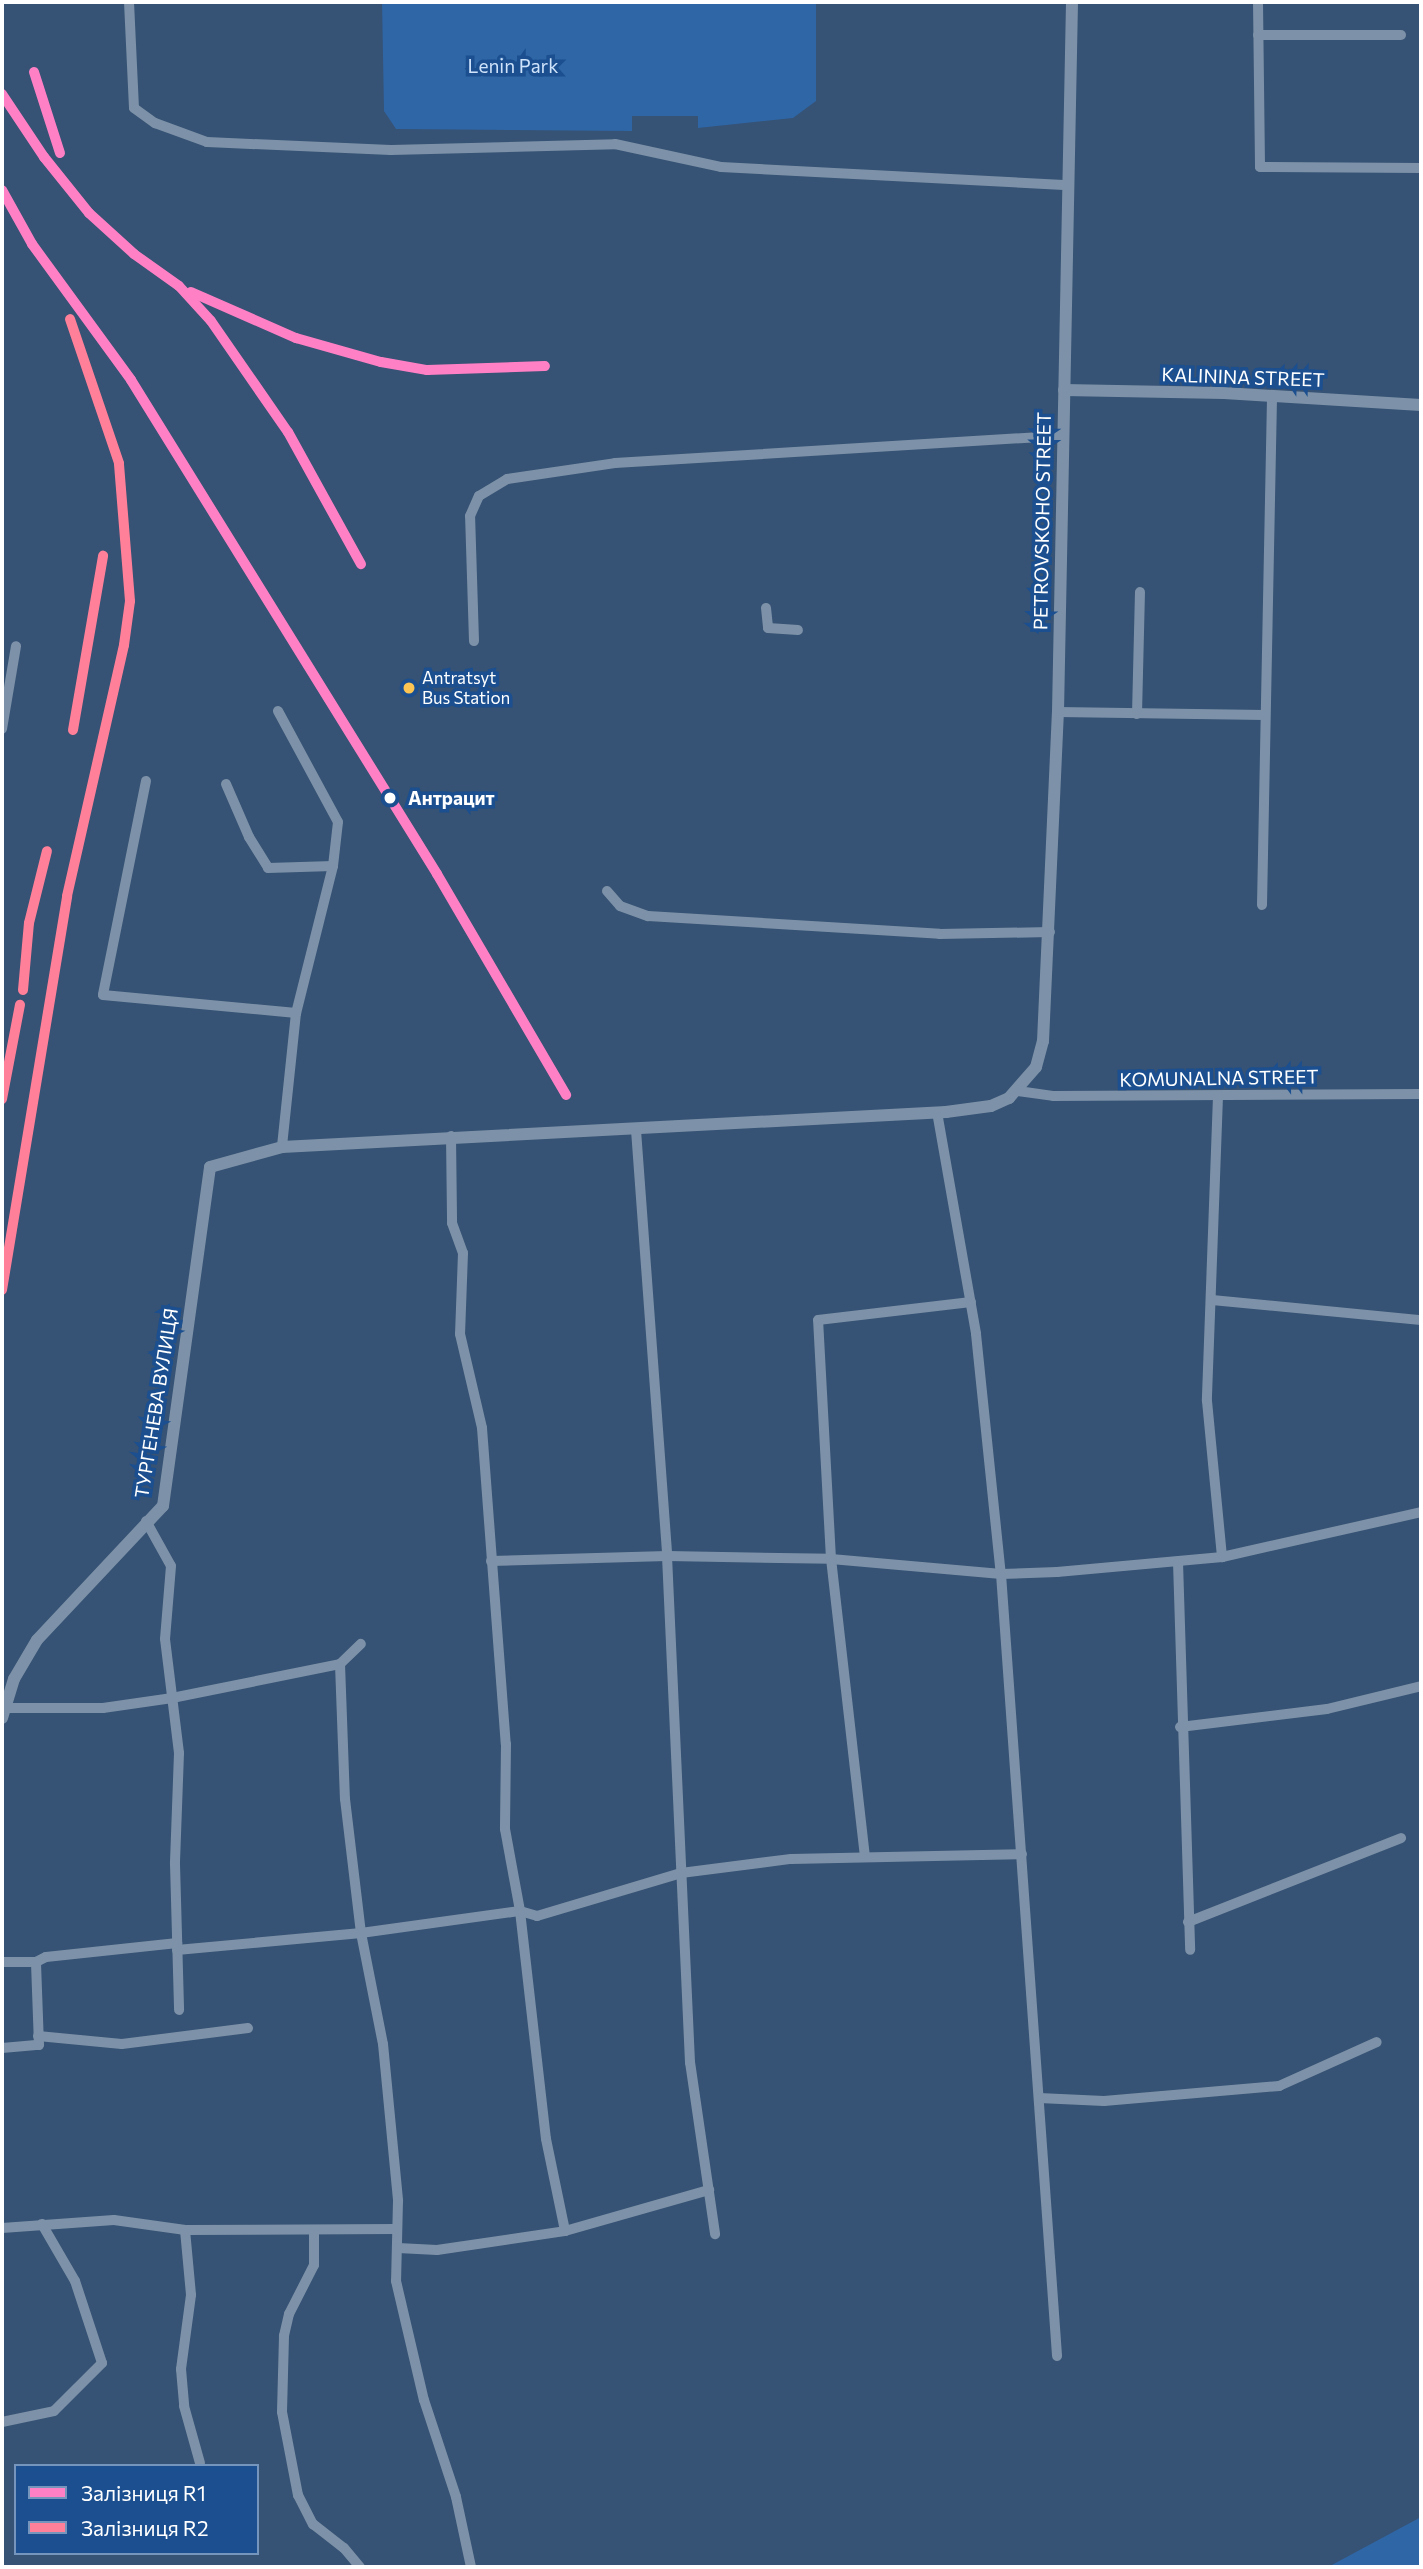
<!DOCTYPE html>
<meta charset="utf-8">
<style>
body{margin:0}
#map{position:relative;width:1423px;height:2569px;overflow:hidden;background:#365274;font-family:Commissioner,sans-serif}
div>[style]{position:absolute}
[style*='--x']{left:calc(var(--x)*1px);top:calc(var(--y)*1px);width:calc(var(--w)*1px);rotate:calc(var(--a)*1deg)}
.green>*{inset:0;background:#2f66a5}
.minor>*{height:10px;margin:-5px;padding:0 5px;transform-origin:5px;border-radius:5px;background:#7d92a8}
.tertiary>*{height:12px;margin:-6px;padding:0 6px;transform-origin:6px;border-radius:6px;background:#7d92a8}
.rail-1>*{height:10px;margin:-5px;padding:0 5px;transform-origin:5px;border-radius:5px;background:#ff80c5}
.rail-2>*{height:10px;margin:-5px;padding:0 5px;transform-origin:5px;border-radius:5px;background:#ff8098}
.dots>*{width:19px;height:19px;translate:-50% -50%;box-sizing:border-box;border:4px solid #1b4f8f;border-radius:50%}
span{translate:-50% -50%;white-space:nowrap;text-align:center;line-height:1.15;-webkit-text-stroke:7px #1b4f8f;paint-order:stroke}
.bus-label{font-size:17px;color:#fff}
.left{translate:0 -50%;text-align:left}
.park-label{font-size:19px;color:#cfe3fa}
.street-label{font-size:19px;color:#fff}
.stop-label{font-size:19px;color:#fff;font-weight:700}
.frame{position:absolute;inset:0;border:4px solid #fff;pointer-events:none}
.legend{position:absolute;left:14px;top:2464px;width:245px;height:91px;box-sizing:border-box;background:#1b4f8f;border:2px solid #7695bc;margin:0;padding:9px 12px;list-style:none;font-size:21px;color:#fff}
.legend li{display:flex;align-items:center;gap:14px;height:35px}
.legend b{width:35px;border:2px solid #7695bc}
</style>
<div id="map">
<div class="green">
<i style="clip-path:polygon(382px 2px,816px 2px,816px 101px,793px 118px,698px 128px,698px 116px,632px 116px,632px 131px,396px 129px,384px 111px)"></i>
<i style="clip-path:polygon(1421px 2517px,1421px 2567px,1328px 2567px)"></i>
</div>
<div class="minor">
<i style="--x:129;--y:2;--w:106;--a:87.3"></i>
<i style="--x:134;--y:108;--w:26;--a:36"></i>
<i style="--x:155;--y:123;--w:55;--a:20.1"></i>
<i style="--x:207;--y:142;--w:184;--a:2.5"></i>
<i style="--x:391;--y:150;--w:224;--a:-1.5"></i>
<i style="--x:615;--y:144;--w:108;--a:12.2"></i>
<i style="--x:721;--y:167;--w:348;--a:3"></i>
<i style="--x:1258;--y:2;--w:165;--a:89.3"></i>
<i style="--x:1260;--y:167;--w:161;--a:0.4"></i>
<i style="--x:1258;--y:35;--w:143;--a:0"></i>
<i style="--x:766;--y:608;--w:20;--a:84"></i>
<i style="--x:768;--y:628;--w:30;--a:4"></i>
<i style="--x:474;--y:641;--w:125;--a:-91.8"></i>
<i style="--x:470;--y:516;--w:22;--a:-66"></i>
<i style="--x:479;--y:496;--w:33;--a:-31"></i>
<i style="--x:507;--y:479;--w:109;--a:-8.4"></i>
<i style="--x:615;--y:463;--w:448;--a:-3.5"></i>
<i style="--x:278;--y:711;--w:126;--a:61.6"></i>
<i style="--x:338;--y:822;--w:44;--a:96.5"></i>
<i style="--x:333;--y:866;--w:152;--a:104.1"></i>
<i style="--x:296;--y:1013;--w:135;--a:96"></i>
<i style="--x:1058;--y:712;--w:207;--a:0.8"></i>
<i style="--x:1137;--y:714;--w:122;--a:-88.6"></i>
<i style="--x:2;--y:729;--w:84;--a:-80.4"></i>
<i style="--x:146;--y:781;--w:218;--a:101.4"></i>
<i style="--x:103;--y:995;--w:194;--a:5.3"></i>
<i style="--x:226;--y:784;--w:58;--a:66.5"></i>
<i style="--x:249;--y:837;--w:36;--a:58"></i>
<i style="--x:268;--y:868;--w:65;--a:-1.8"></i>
<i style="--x:607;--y:891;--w:20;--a:49"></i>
<i style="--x:620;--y:906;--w:30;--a:20"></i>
<i style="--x:648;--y:916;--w:292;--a:3.5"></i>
<i style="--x:939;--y:934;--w:111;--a:-1"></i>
<i style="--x:1262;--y:905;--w:509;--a:-88.87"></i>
<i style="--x:1018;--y:1091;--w:35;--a:8"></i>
<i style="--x:1053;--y:1096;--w:368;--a:-0.3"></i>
<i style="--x:1218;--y:1096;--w:305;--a:92.1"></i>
<i style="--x:1207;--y:1401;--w:157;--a:84.5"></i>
<i style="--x:937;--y:1112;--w:225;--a:80"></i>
<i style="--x:976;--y:1334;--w:241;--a:84.1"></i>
<i style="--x:1001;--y:1574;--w:784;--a:85.9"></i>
<i style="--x:636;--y:1130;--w:427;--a:85.8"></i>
<i style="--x:667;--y:1556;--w:507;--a:87.4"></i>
<i style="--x:690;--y:2062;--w:174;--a:81.7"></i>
<i style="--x:451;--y:1136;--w:87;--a:89.3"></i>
<i style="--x:452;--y:1223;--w:32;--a:70"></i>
<i style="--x:463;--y:1253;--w:81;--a:92.1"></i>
<i style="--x:460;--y:1334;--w:97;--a:76.8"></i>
<i style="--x:482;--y:1428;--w:317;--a:85.7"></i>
<i style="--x:506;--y:1744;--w:85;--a:90.7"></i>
<i style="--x:505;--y:1829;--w:83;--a:79.6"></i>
<i style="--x:520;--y:1911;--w:229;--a:83.5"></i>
<i style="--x:546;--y:2139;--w:94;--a:78.3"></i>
<i style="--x:1212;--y:1300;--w:210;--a:5.5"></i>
<i style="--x:146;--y:1521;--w:51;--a:60.9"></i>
<i style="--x:171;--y:1566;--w:73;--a:94.7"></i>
<i style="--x:165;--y:1639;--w:115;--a:83"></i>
<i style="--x:179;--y:1753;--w:111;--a:92.1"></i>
<i style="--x:175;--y:1864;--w:146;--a:88.4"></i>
<i style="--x:491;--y:1561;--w:176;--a:-1.6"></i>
<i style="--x:667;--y:1556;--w:164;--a:1"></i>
<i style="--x:831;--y:1559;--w:171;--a:5"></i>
<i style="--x:1001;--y:1574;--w:56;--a:-2"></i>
<i style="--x:1057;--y:1572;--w:166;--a:-5.2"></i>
<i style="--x:1222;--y:1557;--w:204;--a:-12.7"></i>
<i style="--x:1178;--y:1562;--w:388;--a:88.2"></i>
<i style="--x:340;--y:1664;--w:135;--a:87.9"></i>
<i style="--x:345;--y:1799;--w:135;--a:83.2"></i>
<i style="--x:361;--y:1933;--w:113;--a:78.8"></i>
<i style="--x:383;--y:2044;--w:158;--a:84.5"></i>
<i style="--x:398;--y:2201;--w:80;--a:91.4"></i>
<i style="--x:396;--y:2281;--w:122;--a:76.8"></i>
<i style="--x:424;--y:2400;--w:102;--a:71.7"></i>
<i style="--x:456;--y:2497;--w:72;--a:77.9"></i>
<i style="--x:5;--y:1708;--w:98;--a:0"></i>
<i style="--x:103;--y:1708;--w:70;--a:-8.2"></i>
<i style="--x:172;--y:1698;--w:171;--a:-11.4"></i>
<i style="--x:340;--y:1664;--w:29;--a:-44"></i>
<i style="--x:1180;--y:1727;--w:148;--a:-7"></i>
<i style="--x:1327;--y:1709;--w:97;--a:-13.7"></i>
<i style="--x:865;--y:1857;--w:300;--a:-96.5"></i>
<i style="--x:831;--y:1559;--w:239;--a:-93.1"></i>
<i style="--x:818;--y:1320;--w:154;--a:-6.7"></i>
<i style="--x:1188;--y:1922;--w:229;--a:-21.5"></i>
<i style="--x:177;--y:1950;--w:185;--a:-5.3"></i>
<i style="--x:361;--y:1933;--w:161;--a:-7.9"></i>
<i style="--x:520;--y:1911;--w:18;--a:16"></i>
<i style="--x:537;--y:1916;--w:150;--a:-16.6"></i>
<i style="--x:681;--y:1873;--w:111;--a:-7.3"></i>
<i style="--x:791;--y:1859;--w:231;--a:-1.2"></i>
<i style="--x:2;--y:1962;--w:34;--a:0"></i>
<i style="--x:36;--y:1962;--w:11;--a:-27"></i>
<i style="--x:46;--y:1957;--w:132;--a:-6.1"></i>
<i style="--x:38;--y:2036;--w:84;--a:5.4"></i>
<i style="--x:122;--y:2044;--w:127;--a:-7.2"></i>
<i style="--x:2;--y:2048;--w:37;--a:-5"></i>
<i style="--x:39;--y:2045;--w:83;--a:-92.1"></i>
<i style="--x:1039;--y:2098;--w:65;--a:2.6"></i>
<i style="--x:1104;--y:2101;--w:176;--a:-4.9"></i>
<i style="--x:1279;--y:2086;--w:107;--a:-24.2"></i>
<i style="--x:2;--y:2228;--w:112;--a:-4.1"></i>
<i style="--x:114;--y:2220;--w:72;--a:8"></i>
<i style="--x:185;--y:2230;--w:211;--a:-0.3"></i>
<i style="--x:185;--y:2230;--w:65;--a:84.7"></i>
<i style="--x:191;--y:2295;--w:75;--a:97.7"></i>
<i style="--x:181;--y:2369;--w:37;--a:85"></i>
<i style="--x:184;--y:2406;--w:59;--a:74.3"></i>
<i style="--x:314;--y:2231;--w:34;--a:90"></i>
<i style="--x:314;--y:2265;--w:55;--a:117"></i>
<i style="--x:289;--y:2314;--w:23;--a:103"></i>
<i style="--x:284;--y:2336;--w:76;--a:91.5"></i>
<i style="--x:282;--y:2412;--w:85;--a:79.1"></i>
<i style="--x:298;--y:2495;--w:33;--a:63"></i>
<i style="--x:313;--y:2524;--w:39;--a:38"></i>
<i style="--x:344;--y:2548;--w:25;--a:50"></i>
<i style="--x:398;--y:2248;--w:39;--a:3"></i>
<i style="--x:437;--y:2250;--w:129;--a:-8.4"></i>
<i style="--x:565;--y:2231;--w:150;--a:-15.9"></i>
<i style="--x:2;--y:2422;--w:53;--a:-11.9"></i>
<i style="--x:54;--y:2411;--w:68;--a:-45"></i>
<i style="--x:102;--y:2363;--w:86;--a:-108.2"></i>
<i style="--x:75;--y:2281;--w:66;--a:-120.1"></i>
</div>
<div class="tertiary">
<i style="--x:1064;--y:390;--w:160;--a:1.1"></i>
<i style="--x:1224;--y:393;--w:197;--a:3.5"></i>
<i style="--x:2;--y:1718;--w:41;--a:-72.9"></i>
<i style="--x:14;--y:1679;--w:45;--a:-59.5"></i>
<i style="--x:37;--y:1640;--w:184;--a:-46.8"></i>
<i style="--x:163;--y:1506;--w:342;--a:-82.1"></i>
<i style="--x:210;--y:1167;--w:75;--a:-15.5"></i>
<i style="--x:282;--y:1147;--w:665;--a:-3.02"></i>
<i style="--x:946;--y:1112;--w:45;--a:-7.6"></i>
<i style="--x:991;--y:1106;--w:20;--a:-24"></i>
<i style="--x:1009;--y:1098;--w:41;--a:-48.9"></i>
<i style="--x:1036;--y:1067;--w:27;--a:-75"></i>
<i style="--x:1043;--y:1041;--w:329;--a:-87.4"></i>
<i style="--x:1058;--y:712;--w:710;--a:-88.87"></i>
</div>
<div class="rail-1">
<i style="--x:34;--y:72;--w:85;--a:72.2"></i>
<i style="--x:2;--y:94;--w:76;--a:56.3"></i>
<i style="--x:44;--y:157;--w:72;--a:51.2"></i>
<i style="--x:89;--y:213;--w:61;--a:42.3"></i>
<i style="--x:134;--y:254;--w:55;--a:35.4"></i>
<i style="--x:179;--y:286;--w:47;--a:47.6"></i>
<i style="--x:211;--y:321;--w:135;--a:55.3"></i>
<i style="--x:288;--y:432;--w:151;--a:61.1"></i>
<i style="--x:2;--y:190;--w:62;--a:60.9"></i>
<i style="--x:32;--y:244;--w:168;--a:53.9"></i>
<i style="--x:131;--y:380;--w:581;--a:58.22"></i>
<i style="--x:437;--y:874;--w:256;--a:59.7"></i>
<i style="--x:191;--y:292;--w:115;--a:23.7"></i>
<i style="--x:296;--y:338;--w:88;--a:15.8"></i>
<i style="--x:381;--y:362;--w:47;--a:9.9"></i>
<i style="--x:427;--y:370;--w:118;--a:-1.9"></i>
</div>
<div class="rail-2">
<i style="--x:73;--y:730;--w:177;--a:-80.2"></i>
<i style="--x:23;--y:990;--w:67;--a:-84.9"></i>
<i style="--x:29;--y:923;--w:74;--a:-76"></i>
<i style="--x:2;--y:1099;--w:96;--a:-79.2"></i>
<i style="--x:2;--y:1290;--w:399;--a:-80.6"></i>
<i style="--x:67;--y:896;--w:257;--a:-77.2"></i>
<i style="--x:124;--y:645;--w:44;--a:-82.2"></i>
<i style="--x:130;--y:601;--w:138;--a:-94.6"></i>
<i style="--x:119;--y:463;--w:152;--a:-108.8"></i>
</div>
<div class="dots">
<i style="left:409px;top:688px;background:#fcc553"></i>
<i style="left:390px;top:798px;background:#fff"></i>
</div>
<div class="bus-label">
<span class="left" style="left:422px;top:688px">Antratsyt<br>Bus Station</span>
</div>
<div class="park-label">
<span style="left:513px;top:66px">Lenin Park</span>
</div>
<div class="street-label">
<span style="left:1243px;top:377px;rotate:2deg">KALININA STREET</span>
<span style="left:1042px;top:521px;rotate:-89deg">PETROVSKOHO STREET</span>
<span style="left:1219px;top:1078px;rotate:-1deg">KOMUNALNA STREET</span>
<span style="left:156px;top:1403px;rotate:-81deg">ТУРГЕНЕВА ВУЛИЦЯ</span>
</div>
<div class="stop-label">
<span class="left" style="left:408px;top:798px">Антрацит</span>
</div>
<div class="frame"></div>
<ul class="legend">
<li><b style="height:9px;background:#ff80c5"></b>Залізниця R1</li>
<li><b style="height:9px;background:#ff8098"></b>Залізниця R2</li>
</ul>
</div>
